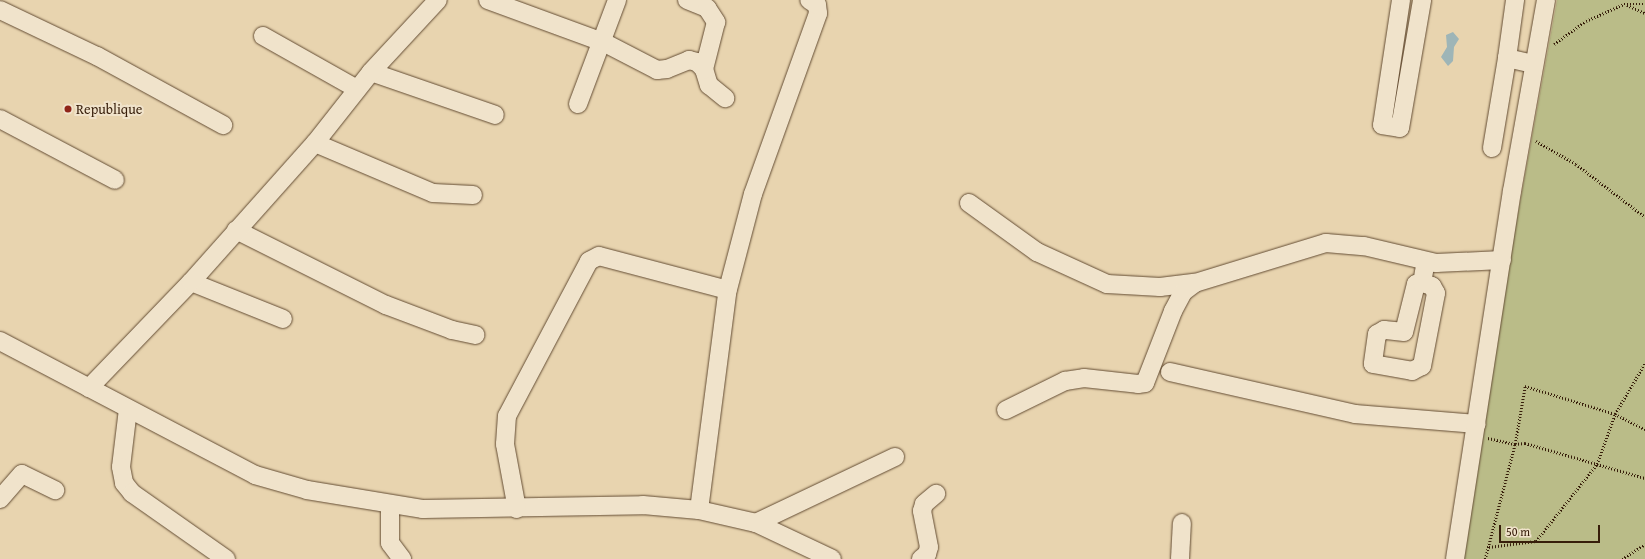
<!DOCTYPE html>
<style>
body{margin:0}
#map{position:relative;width:1645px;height:559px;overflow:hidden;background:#e8d4af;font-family:"Gentium Book Plus",serif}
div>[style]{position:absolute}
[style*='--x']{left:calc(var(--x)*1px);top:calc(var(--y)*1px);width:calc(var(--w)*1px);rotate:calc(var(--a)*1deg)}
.green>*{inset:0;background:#babc88}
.water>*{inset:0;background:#9eb5b7}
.path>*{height:2.5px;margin-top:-1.25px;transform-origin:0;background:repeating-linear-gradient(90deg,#371e0a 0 1px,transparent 0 3px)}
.roads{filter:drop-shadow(0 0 1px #634c33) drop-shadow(0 0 1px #634c33)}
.minor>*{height:18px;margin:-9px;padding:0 9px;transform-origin:9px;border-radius:9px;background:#f0e3cb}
.dots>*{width:11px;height:11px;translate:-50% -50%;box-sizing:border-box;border:2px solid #f0e3cb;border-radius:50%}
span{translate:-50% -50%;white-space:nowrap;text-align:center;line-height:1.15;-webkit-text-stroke:4px #f0e3cb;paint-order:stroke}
.poi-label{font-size:14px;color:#371e0a}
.left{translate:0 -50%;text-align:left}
.scale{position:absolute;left:1499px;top:525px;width:101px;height:18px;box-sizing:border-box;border:2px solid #371e0a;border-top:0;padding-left:5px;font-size:12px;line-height:14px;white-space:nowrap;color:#371e0a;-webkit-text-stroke:3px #f0e3cb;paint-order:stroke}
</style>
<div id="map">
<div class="green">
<i style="clip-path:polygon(1557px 0,1645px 0,1645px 559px,1463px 559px,1490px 366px)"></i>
</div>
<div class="water">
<i style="clip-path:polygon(1453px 32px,1459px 39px,1454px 47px,1453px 61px,1448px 66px,1441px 57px,1447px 47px,1446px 35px)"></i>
</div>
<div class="path">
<i style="--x:1627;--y:5;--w:20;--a:24"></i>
<i style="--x:1554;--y:44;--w:39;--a:-36"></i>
<i style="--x:1586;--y:21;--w:42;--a:-24.1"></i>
<i style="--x:1624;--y:4;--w:21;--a:0"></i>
<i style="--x:1536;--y:141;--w:46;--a:29.9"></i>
<i style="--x:1576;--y:164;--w:87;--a:37.5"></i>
<i style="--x:1488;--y:438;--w:28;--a:13"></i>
<i style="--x:1515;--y:444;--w:10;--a:-6"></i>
<i style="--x:1525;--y:443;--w:125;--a:16.3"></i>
<i style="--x:1489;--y:547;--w:47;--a:-7.3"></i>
<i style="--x:1536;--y:541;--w:98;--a:-51.6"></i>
<i style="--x:1597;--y:464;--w:53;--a:-70.2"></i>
<i style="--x:1615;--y:414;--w:59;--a:-59.5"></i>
<i style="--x:1485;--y:559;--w:119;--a:-75.4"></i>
<i style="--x:1515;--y:444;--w:59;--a:-80.2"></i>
<i style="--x:1525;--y:386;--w:94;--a:17.3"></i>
<i style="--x:1615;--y:414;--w:34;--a:27"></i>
<i style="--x:1622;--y:559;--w:27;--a:-33"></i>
</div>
<div class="roads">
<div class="minor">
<i style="--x:488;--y:0;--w:122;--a:20.1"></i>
<i style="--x:603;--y:42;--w:61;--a:27.4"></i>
<i style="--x:657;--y:70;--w:10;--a:-6"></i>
<i style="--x:667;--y:69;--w:24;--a:-22"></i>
<i style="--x:689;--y:60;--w:8;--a:14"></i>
<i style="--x:697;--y:62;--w:10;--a:45"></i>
<i style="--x:704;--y:69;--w:17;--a:73"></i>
<i style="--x:709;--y:85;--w:21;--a:39"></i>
<i style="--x:687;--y:0;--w:22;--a:22"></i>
<i style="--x:707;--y:8;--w:17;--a:57"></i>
<i style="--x:716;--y:22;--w:49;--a:104.3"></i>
<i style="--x:1401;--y:0;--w:126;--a:98.6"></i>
<i style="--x:1382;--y:125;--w:18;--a:9"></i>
<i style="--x:1400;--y:128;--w:130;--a:-80.2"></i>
<i style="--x:0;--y:10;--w:107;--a:25.4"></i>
<i style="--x:97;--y:56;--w:144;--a:28.7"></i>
<i style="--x:263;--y:36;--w:108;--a:29.4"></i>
<i style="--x:1507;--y:58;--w:59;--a:-82.1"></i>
<i style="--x:371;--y:72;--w:131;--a:19.1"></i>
<i style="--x:578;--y:104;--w:111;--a:-69.4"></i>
<i style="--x:0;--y:119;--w:130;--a:27.9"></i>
<i style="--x:315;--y:143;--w:128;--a:23"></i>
<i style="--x:433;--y:193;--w:40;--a:2.9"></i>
<i style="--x:1492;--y:148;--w:91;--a:-80.5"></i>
<i style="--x:1507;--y:58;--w:28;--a:13"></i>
<i style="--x:969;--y:203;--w:84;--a:35.8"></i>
<i style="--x:1037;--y:252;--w:77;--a:24.6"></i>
<i style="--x:1107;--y:284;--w:53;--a:3.2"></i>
<i style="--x:1160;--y:287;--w:35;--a:-7"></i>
<i style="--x:1195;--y:283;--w:137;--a:-17"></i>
<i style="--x:1326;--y:243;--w:38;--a:5"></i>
<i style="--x:1364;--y:246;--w:74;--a:13.3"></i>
<i style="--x:1436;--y:263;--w:66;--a:-2.6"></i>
<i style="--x:236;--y:230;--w:168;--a:26.6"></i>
<i style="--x:386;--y:305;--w:71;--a:20.7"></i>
<i style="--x:452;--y:330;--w:24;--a:12"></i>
<i style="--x:191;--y:282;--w:99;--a:21.9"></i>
<i style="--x:1422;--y:283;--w:6;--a:171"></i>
<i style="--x:1416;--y:284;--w:49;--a:104"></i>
<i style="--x:1404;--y:332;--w:20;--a:-174"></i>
<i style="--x:1384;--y:330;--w:8;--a:150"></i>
<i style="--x:1377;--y:334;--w:30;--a:98"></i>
<i style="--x:1373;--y:364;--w:40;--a:10"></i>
<i style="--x:1412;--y:371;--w:11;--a:-27"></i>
<i style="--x:1422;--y:366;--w:74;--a:-79.1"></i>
<i style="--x:1436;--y:293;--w:8;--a:-120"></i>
<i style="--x:1432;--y:286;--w:10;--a:-163"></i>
<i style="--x:1422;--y:283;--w:22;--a:-80"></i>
<i style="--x:0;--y:341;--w:288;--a:27.7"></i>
<i style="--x:255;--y:475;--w:54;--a:16.1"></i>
<i style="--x:307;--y:490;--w:118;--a:9.3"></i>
<i style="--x:423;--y:509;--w:220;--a:-1"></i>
<i style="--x:643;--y:505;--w:56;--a:5.1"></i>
<i style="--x:699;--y:510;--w:58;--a:12.8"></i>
<i style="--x:756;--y:523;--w:84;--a:25.3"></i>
<i style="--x:1170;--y:372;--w:190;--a:12.8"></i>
<i style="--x:1355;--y:414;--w:122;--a:4.7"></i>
<i style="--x:89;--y:388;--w:147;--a:-46.1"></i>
<i style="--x:191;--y:282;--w:186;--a:-48.3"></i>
<i style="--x:315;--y:143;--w:90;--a:-51.7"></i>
<i style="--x:371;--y:72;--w:98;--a:-47.1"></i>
<i style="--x:128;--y:409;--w:58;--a:96.9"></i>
<i style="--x:121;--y:467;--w:16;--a:79"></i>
<i style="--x:124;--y:483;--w:13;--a:51"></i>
<i style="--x:132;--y:493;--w:115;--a:35.1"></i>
<i style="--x:1006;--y:410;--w:66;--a:-26.2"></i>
<i style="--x:1065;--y:381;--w:19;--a:-9"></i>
<i style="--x:1084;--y:378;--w:54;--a:6.3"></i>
<i style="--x:1138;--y:384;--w:7;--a:-8"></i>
<i style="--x:1145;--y:383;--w:77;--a:-68.7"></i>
<i style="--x:1173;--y:311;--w:21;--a:-62"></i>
<i style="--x:1183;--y:292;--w:15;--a:-37"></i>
<i style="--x:0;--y:499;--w:33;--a:-49"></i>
<i style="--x:22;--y:474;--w:37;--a:26"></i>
<i style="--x:390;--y:505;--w:38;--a:90"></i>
<i style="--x:390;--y:543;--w:20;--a:53"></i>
<i style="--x:517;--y:509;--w:66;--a:-100.5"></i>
<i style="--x:505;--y:444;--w:28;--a:-86"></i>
<i style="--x:507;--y:416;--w:175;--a:-62.1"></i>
<i style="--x:589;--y:261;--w:11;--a:-27"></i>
<i style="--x:599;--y:256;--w:133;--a:14.8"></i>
<i style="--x:699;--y:510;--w:219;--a:-82.6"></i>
<i style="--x:727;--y:293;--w:102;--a:-75.3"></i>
<i style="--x:753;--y:194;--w:192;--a:-70.2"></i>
<i style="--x:818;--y:13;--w:8;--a:-97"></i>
<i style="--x:817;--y:5;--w:9;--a:-148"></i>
<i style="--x:756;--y:523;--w:154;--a:-25.4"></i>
<i style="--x:921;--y:559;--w:8;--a:-40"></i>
<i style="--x:927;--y:554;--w:7;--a:-74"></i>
<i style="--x:929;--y:547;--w:37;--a:-101"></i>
<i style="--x:922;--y:511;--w:7;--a:-74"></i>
<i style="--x:924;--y:504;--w:16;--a:-40"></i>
<i style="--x:1180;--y:559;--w:36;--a:-87"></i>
<i style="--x:1455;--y:559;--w:372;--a:-81.2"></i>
<i style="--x:1512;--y:191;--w:194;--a:-79.9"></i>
</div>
</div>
<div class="dots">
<i style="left:68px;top:109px;background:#8f2418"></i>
</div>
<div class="poi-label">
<span class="left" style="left:76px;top:109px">Republique</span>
</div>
<div class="scale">50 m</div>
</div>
